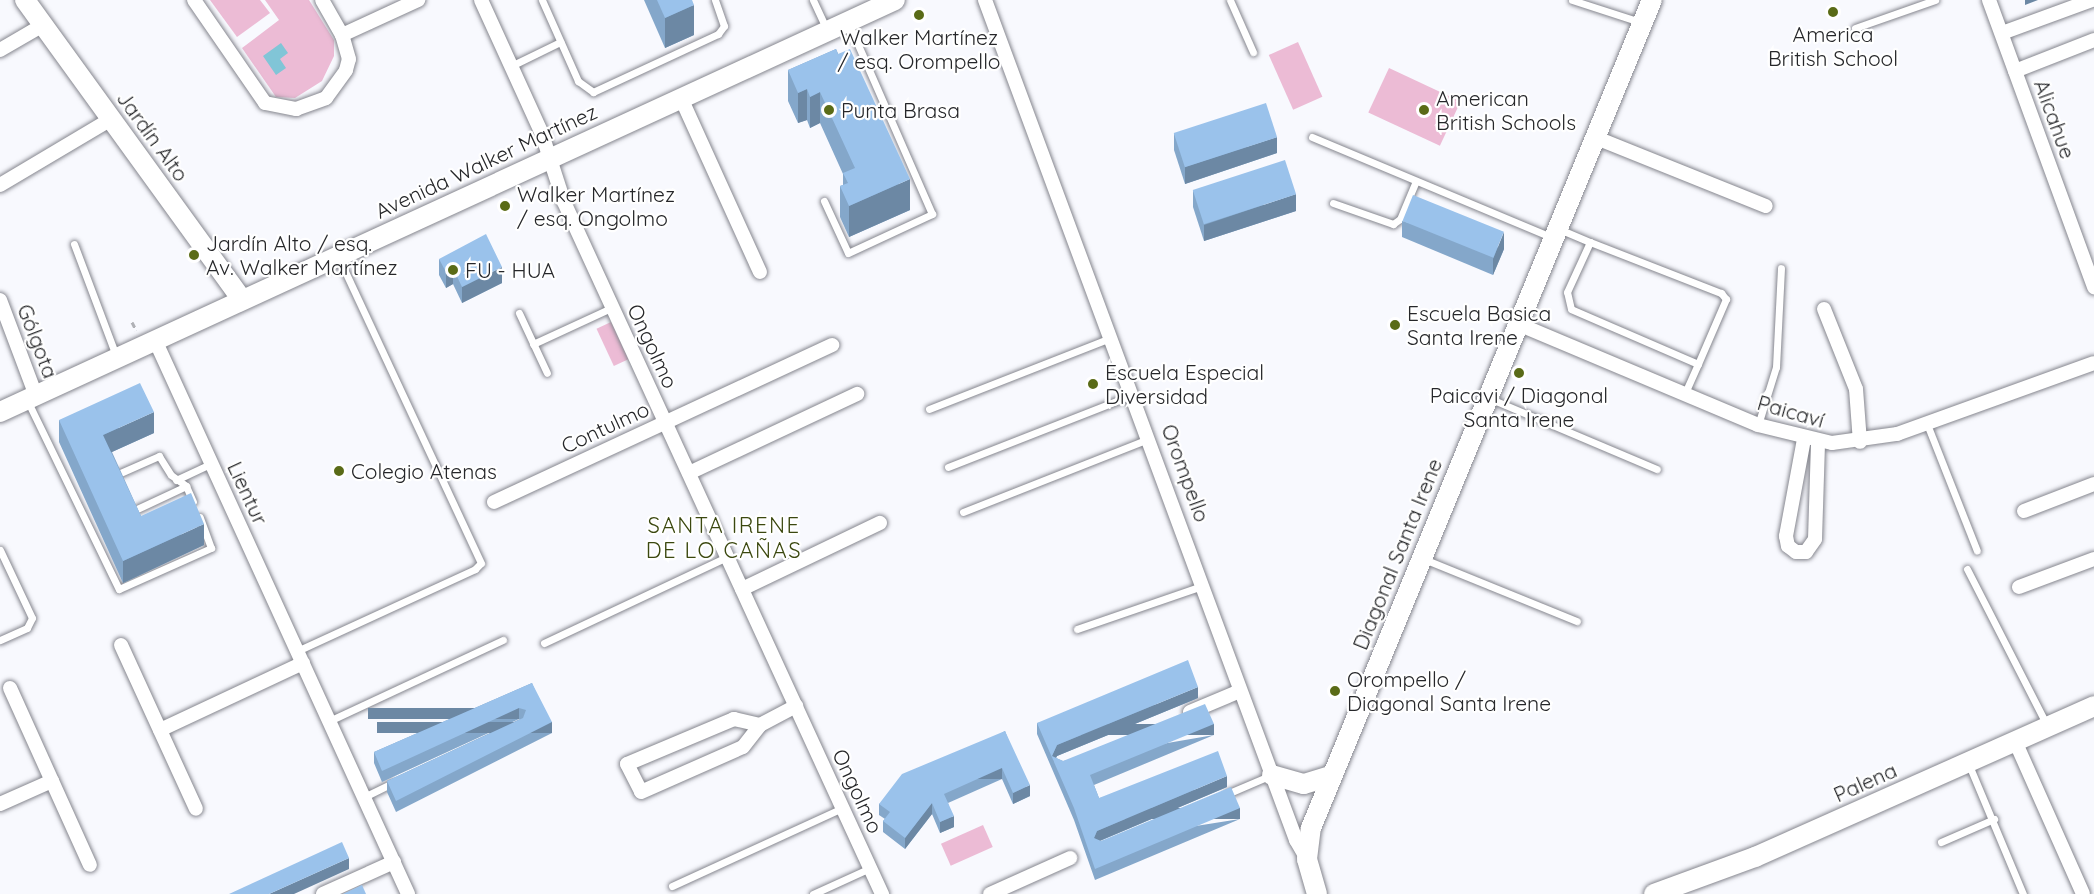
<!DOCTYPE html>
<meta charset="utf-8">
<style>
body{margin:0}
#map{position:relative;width:2094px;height:894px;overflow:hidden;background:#f8f9fe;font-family:Quicksand,sans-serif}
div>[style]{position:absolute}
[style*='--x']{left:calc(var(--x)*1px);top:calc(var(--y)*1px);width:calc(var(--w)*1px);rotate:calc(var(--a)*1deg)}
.green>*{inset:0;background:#ecbbd5;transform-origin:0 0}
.water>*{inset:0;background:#81c5d7}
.path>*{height:3px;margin-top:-1.5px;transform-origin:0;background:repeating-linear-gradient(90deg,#b0b1b6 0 6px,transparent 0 9px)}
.roads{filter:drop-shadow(0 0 2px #85868e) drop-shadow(0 0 2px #85868e)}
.lane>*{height:7px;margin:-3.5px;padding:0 3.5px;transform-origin:3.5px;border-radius:3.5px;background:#fff}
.street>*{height:14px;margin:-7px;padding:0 7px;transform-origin:7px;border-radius:7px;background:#fff}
.secondary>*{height:20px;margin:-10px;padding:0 10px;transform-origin:10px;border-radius:10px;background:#fff}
.wall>*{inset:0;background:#84a7ca}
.shaded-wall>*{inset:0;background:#6c88a4;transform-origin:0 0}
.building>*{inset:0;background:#9ac2eb;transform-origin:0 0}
.dots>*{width:16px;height:16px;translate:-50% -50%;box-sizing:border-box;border:3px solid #fff;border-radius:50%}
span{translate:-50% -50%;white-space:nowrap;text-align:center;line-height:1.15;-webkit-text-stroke:4.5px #fff;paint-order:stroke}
.poi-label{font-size:21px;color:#26272a}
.left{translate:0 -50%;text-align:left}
.street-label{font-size:21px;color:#26272a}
.neighbourhood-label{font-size:22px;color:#3b480f;letter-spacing:1.5px}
</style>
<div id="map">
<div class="green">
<i style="clip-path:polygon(210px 0,260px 0,270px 13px,237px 37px)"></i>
<i style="clip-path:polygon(265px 0,309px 0,334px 40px,334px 56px,322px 81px,295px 98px,276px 97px,242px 48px,279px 20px)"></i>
<i style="left:1298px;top:42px;width:60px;height:32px;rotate:66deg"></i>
<i style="left:1389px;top:68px;width:79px;height:49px;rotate:25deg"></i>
<i style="left:611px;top:322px;width:41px;height:16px;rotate:65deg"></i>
<i style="left:983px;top:825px;width:24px;height:46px;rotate:66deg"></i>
</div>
<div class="water">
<i style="clip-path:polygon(281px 43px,288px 53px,280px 59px,286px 68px,276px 75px,263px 56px)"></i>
</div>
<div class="path">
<i style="--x:132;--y:322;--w:9;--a:63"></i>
</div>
<div class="roads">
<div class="lane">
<i style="--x:542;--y:0;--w:89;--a:66"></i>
<i style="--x:578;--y:81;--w:19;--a:36"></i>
<i style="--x:593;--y:92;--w:138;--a:-24.9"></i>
<i style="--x:718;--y:34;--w:10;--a:-53"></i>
<i style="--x:724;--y:26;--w:28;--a:-109"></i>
<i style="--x:813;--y:0;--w:33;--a:65"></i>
<i style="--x:1230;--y:0;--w:57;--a:66.1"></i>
<i style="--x:1572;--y:0;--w:71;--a:17.9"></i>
<i style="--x:1855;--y:28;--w:85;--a:-19.3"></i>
<i style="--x:511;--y:66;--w:55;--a:-26.1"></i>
<i style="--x:1312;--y:137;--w:261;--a:22.7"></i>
<i style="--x:824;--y:201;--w:57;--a:65.2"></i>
<i style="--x:848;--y:253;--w:93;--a:-24.9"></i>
<i style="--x:932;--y:214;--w:207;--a:-113.6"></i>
<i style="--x:1333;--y:203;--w:64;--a:19.3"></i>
<i style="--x:1393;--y:224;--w:9;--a:-36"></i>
<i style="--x:1400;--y:219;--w:41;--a:-67.2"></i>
<i style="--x:1559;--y:229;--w:34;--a:23"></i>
<i style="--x:1590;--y:242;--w:141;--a:21.3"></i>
<i style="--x:1721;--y:293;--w:8;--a:50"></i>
<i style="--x:1726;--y:299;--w:71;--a:113.3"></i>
<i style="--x:1698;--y:364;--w:138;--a:-156.6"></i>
<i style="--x:1571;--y:309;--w:17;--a:-103"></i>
<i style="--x:1567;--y:292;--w:55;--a:-65.3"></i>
<i style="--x:74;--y:244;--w:120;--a:69.4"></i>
<i style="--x:519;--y:313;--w:66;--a:65"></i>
<i style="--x:533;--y:344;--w:88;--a:-24.8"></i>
<i style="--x:1685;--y:393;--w:32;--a:-66"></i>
<i style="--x:1491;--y:399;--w:180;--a:22.9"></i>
<i style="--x:28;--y:402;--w:208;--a:64.1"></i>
<i style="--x:119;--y:589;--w:101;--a:-24"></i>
<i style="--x:211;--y:548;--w:33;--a:-110"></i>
<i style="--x:929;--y:409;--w:194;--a:-21.4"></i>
<i style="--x:1927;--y:424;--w:136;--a:68.5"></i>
<i style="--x:1758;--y:425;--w:61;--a:-72.8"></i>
<i style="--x:1776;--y:367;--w:99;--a:-87.1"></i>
<i style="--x:948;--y:467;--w:198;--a:-21.4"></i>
<i style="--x:118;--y:474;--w:45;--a:-23.7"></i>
<i style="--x:159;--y:456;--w:22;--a:58"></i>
<i style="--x:171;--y:475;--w:19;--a:36"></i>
<i style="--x:186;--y:486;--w:17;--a:66"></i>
<i style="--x:176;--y:480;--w:38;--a:-25"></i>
<i style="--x:137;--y:509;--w:54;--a:-25.1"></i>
<i style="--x:963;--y:512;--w:199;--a:-21.5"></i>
<i style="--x:0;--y:550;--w:75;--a:64.8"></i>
<i style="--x:32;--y:618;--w:11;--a:117"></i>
<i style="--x:27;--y:628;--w:30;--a:156"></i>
<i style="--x:1424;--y:559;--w:165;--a:22.1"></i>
<i style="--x:1967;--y:569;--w:175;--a:62.9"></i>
<i style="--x:1077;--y:629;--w:132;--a:-19"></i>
<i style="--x:544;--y:643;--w:202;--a:-25.2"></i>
<i style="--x:297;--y:651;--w:196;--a:-24.7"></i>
<i style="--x:475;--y:569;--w:8;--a:-45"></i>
<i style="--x:481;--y:563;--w:336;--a:-115"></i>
<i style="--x:329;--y:721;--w:192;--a:-25"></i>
<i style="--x:1969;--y:765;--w:140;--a:67.3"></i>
<i style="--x:1227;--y:794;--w:46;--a:-23.2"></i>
<i style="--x:364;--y:797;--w:32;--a:-26"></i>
<i style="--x:1941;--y:842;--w:58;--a:-23.5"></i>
<i style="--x:672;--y:886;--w:187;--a:-24.6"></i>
<i style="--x:813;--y:894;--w:63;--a:-24.5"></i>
</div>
<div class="street">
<i style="--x:194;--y:0;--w:125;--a:55.4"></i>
<i style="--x:265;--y:103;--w:32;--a:11"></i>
<i style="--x:296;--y:109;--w:32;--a:-20"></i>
<i style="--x:326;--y:98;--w:34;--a:-54"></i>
<i style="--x:346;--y:70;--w:11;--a:-75"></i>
<i style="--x:349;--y:59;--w:25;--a:-106"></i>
<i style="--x:342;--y:35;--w:40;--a:-119.7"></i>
<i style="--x:481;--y:0;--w:147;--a:65.5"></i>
<i style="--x:542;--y:134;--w:71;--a:72.1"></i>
<i style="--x:564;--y:202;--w:762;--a:65.32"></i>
<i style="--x:985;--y:0;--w:896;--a:69.68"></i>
<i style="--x:1296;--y:840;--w:22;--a:60"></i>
<i style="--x:1989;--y:0;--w:306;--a:69.9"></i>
<i style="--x:2002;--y:33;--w:96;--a:-20.1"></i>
<i style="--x:342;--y:35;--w:84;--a:-24.7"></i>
<i style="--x:0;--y:50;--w:50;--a:-30.2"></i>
<i style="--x:2015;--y:71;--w:85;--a:-21.4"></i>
<i style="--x:681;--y:98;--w:191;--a:65.6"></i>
<i style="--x:1594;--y:137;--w:185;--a:21.9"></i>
<i style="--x:0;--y:185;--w:129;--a:-30.7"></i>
<i style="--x:0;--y:300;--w:103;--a:69.4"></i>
<i style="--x:1824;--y:309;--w:86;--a:68.2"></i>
<i style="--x:1856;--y:389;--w:53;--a:85.7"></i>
<i style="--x:1518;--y:324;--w:260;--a:22.8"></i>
<i style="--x:1758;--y:425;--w:76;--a:13.7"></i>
<i style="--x:1832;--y:443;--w:66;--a:-7.9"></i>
<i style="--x:1897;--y:434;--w:209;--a:-19.8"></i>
<i style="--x:155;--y:340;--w:609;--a:65.45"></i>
<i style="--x:1804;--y:439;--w:99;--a:100.5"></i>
<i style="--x:1786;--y:536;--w:10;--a:79"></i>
<i style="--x:1788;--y:546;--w:10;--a:37"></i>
<i style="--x:1796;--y:552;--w:10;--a:0"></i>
<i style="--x:1806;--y:552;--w:16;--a:-55"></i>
<i style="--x:1815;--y:539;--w:97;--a:-88.2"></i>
<i style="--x:689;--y:473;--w:186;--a:-25.2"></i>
<i style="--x:494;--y:502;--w:373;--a:-24.9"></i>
<i style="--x:2024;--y:511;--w:75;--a:-21.1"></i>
<i style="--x:2019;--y:587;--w:80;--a:-20.5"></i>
<i style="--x:742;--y:589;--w:153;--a:-25.6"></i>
<i style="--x:121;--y:645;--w:180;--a:65.4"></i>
<i style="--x:10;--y:688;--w:194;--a:65.7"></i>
<i style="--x:1190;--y:712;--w:54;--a:-22.8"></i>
<i style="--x:760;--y:725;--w:27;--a:-167"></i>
<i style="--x:734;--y:719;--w:116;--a:157.2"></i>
<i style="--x:627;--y:764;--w:31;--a:63"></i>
<i style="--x:641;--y:792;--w:111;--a:-23.8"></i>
<i style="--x:743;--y:747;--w:28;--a:-52"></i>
<i style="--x:760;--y:725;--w:41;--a:-27.8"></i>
<i style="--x:160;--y:730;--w:158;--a:-25.1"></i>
<i style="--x:2015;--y:741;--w:167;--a:66"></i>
<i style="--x:0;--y:804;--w:57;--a:-23.9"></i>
<i style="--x:323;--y:894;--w:78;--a:-24.3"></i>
<i style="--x:990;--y:894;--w:88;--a:-24.2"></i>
</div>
<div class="secondary">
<i style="--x:25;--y:0;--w:370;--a:54.1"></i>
<i style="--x:0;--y:412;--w:985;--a:-24.72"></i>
<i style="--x:1272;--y:775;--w:33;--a:16"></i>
<i style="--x:1304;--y:784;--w:28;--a:-17"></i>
<i style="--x:1317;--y:894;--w:36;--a:-106"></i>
<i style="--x:1307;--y:859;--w:31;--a:-83"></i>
<i style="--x:1311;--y:828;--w:895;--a:-67.62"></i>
<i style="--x:1654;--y:894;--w:108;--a:-20.1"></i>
<i style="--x:1755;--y:857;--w:371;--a:-24"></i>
</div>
</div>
<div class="wall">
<i style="clip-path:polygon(644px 0,692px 0,694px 35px,665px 48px)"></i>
<i style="clip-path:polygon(836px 49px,910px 210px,849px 237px,840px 217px,840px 186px,843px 185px,843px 174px,820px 123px,810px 128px,807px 120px,798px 123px,788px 101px,788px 70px)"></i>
<i style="clip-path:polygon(1174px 134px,1277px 153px,1185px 184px,1174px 150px)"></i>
<i style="clip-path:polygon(1193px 191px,1296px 211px,1204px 241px,1193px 207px)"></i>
<i style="clip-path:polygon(1402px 221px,1504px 249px,1493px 275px,1402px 237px)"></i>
<i style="clip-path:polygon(439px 259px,502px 283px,462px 303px,453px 284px,446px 288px,439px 275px)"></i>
<i style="clip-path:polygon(59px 420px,154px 433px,112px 452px,141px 516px,204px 545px,123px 583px,59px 442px)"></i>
<i style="clip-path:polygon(532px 683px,552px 733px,396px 812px,387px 792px,387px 781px,520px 719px,519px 719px,382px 782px,374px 763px,374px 752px)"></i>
<i style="clip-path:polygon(1198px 698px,1057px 756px,1056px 758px,1063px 761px,1214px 735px,1094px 785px,1099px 798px,1227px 787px,1100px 841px,1101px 841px,1240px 819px,1095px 880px,1074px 820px,1037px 734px,1037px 723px)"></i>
<i style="clip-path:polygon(1005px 731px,1030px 796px,1013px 804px,1002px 779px,948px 803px,954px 827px,940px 833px,932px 814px,905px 849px,883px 832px,883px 821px,885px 819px,879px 815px,879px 804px)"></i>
</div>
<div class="shaded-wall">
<i style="clip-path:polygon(2025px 0,2038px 0,2025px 5px)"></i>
<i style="clip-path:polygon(694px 5px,694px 35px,665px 48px,665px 18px)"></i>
<i style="clip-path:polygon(807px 89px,807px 120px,798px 123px,798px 93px)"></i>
<i style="clip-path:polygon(820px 92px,820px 123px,810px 128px,810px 97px)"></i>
<i style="clip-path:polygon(1277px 137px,1277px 153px,1185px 184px,1185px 167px)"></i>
<i style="clip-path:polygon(910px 179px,910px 210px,849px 237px,849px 206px)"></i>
<i style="clip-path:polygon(1296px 194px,1296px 211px,1204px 241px,1204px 225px)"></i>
<i style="clip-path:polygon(1504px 232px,1504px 249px,1493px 275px,1493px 259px)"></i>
<i style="clip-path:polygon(502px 267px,502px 283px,462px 303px,462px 287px)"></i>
<i style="clip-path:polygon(453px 268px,453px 284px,446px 288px,446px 272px)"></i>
<i style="clip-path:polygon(154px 412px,154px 433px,103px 456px,103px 435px)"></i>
<i style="clip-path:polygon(204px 524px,204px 545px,123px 583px,123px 561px)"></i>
<i style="clip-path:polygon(1198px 687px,1198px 698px,1057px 756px,1054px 762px,1052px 756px,1057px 745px)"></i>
<i style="left:519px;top:708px;width:11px;height:151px;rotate:90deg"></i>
<i style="left:552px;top:722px;width:11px;height:175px;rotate:90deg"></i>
<i style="left:1214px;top:724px;width:11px;height:134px;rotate:90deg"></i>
<i style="left:1002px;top:768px;width:11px;height:64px;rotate:90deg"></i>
<i style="clip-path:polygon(1227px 776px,1227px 787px,1097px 842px,1094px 838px,1097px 831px)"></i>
<i style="clip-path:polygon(1030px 785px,1030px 796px,1013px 804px,1013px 793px)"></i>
<i style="clip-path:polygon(932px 803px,932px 814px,905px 849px,905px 838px)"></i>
<i style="left:1240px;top:808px;width:11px;height:157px;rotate:90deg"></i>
<i style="clip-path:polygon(954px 816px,954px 827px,940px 833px,940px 822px)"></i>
<i style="clip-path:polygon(349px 858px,349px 869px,294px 894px,269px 894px)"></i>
</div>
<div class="building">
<i style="clip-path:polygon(657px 0,692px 0,694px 5px,665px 18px)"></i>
<i style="clip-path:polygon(836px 49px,838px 54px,850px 49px,910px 179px,849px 206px,840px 186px,848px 183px,843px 173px,855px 168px,820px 92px,810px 97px,807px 89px,798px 93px,788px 70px)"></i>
<i style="left:1266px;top:103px;width:36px;height:97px;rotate:72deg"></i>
<i style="left:1285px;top:160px;width:36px;height:97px;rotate:72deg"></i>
<i style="left:1413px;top:195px;width:98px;height:28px;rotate:22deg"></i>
<i style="clip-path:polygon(486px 234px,502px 267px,462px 287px,453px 268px,446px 272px,439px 259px)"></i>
<i style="clip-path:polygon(140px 383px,154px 412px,103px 435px,141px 516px,191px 493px,204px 524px,123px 561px,59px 420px)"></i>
<i style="clip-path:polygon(1188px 660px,1198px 687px,1057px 745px,1052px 756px,1063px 761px,1205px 704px,1214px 724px,1090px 775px,1099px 798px,1218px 751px,1227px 776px,1097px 831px,1094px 838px,1101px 841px,1231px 787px,1240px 808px,1095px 869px,1074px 808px,1037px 723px)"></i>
<i style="clip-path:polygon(532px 683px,552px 722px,396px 801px,387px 781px,523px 718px,526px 710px,519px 708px,382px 771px,374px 752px)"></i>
<i style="clip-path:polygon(1005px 731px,1030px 785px,1013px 793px,1002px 768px,944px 794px,954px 816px,940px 822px,932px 803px,905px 838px,883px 821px,890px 812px,879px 804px,902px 774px)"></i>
<i style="clip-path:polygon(342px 842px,349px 858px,269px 894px,229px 894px)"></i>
<i style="clip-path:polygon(362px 885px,366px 894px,343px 894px)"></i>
</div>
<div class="dots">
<i style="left:1833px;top:12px;background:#5a6b17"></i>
<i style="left:919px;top:15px;background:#5a6b17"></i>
<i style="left:829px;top:110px;background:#5a6b17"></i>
<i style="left:1424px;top:110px;background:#5a6b17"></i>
<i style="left:505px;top:206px;background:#5a6b17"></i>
<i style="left:194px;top:255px;background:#5a6b17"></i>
<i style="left:453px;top:270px;background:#5a6b17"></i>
<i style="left:1395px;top:325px;background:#5a6b17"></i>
<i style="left:1519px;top:373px;background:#5a6b17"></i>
<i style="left:1093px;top:384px;background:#5a6b17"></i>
<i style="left:339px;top:471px;background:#5a6b17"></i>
<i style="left:1335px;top:691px;background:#5a6b17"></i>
</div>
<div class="poi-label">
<span style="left:1833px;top:46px">America<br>British School</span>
<span style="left:919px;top:49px">Walker Martínez<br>/ esq. Orompello</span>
<span class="left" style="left:1436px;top:110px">American<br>British Schools</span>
<span class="left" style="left:841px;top:110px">Punta Brasa</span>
<span class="left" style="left:517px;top:206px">Walker Martínez<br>/ esq. Ongolmo</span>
<span class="left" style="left:206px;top:255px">Jardín Alto / esq.<br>Av. Walker Martínez</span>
<span class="left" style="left:465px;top:270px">FU - HUA</span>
<span class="left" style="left:1407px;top:325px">Escuela Basica<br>Santa Irene</span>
<span class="left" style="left:1105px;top:384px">Escuela Especial<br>Diversidad</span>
<span style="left:1519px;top:407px">Paicavi / Diagonal<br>Santa Irene</span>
<span class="left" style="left:351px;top:471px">Colegio Atenas</span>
<span class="left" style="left:1347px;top:691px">Orompello /<br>Diagonal Santa Irene</span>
</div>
<div class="street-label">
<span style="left:2055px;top:119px;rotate:70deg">Alicahue</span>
<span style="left:153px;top:136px;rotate:54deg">Jardín Alto</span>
<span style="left:486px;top:161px;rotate:-25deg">Avenida Walker Martínez</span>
<span style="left:38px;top:341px;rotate:69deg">Gólgota</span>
<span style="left:653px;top:346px;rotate:65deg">Ongolmo</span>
<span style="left:1791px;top:411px;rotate:16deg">Paicaví</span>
<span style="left:605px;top:427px;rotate:-25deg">Contulmo</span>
<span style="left:1186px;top:473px;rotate:70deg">Orompello</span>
<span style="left:248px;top:493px;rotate:65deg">Lientur</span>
<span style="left:1397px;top:554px;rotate:-68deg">Diagonal Santa Irene</span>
<span style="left:1865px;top:782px;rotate:-24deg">Palena</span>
<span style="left:858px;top:791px;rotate:65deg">Ongolmo</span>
</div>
<div class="neighbourhood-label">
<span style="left:724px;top:538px">SANTA IRENE<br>DE LO CAÑAS</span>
</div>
</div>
